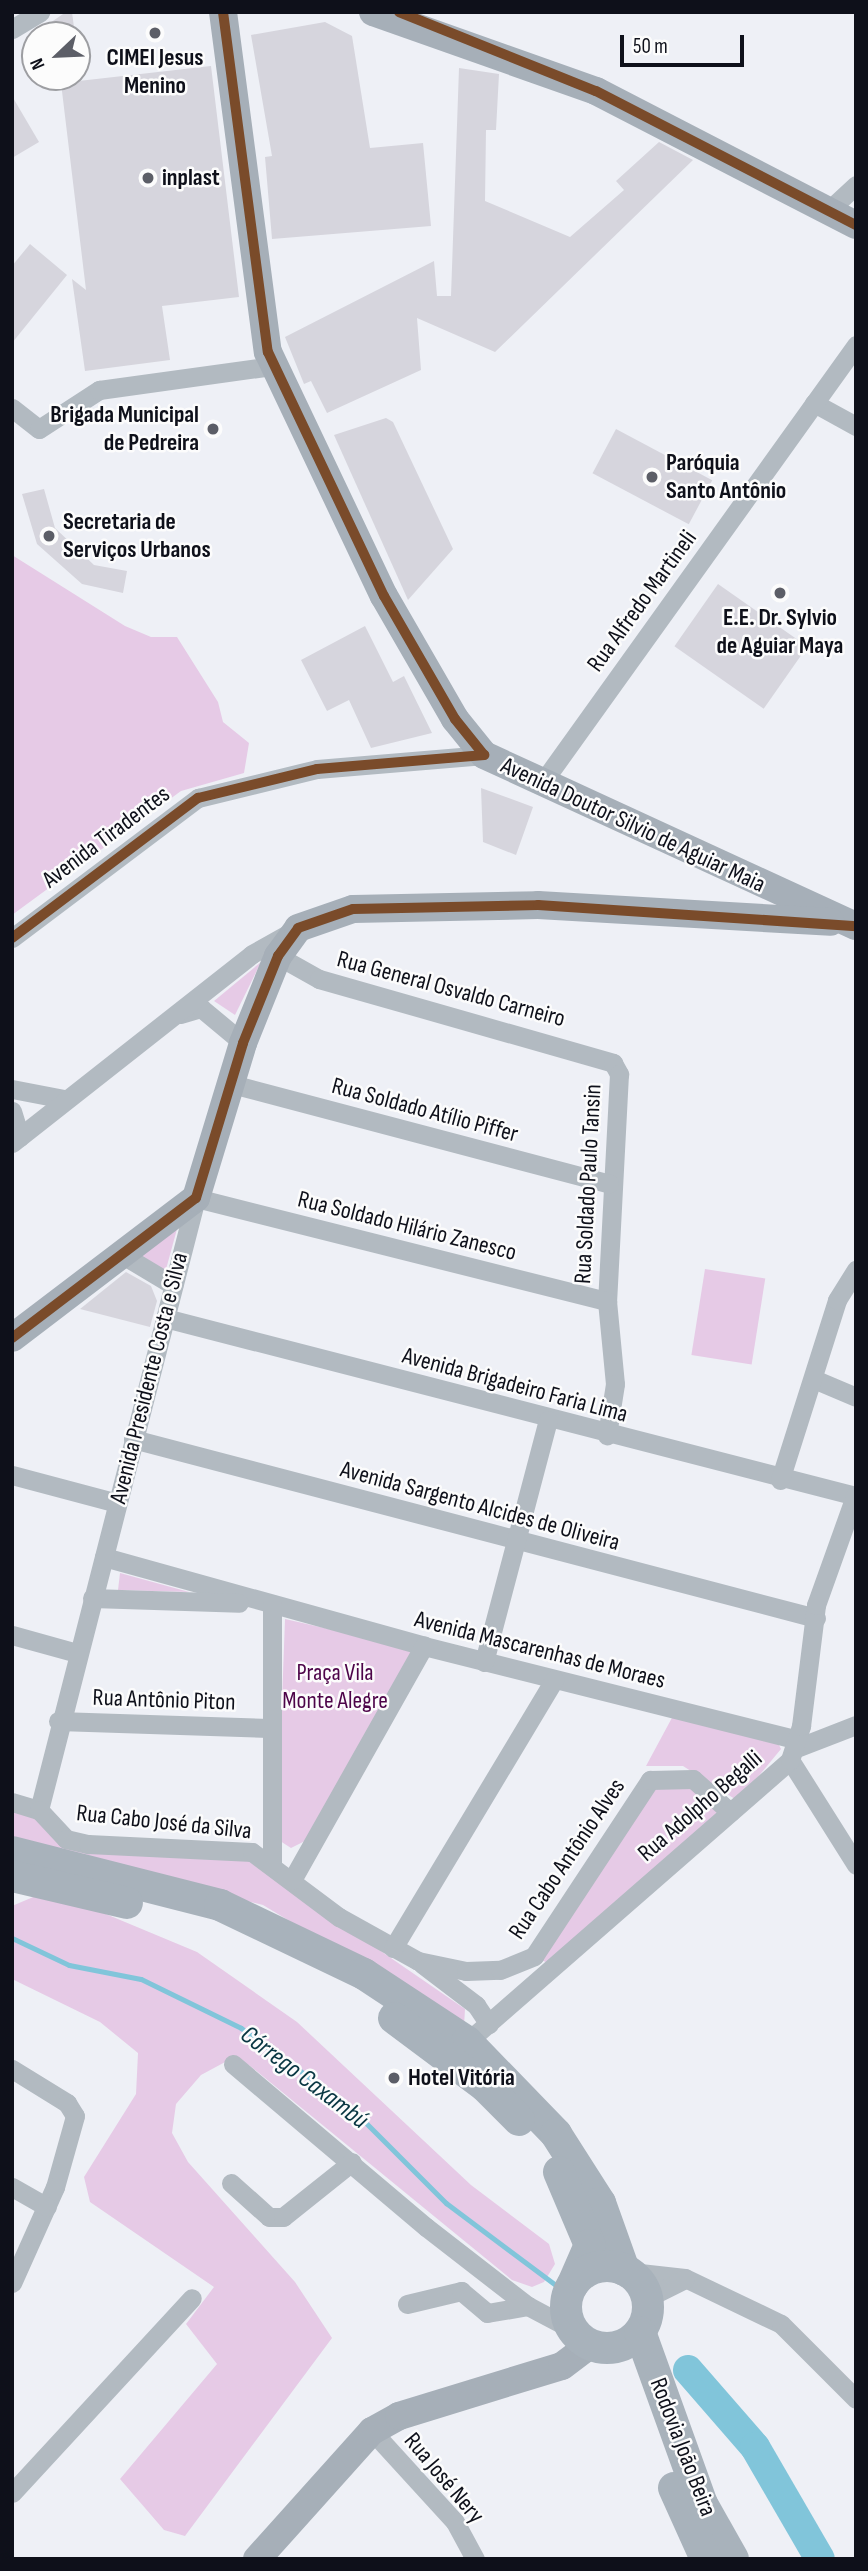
<!DOCTYPE html>
<meta charset="utf-8">
<style>
body{margin:0}
#map{position:relative;width:868px;height:2571px;overflow:hidden;background:#eef0f6;font-family:"Sofia Sans Condensed",sans-serif}
div>[style]{position:absolute}
[style*='--x']{left:calc(var(--x)*1px);top:calc(var(--y)*1px);width:calc(var(--w)*1px);rotate:calc(var(--a)*1deg)}
.green>*{inset:0;background:#e6cae6;transform-origin:0 0}
.stream>*{height:5px;margin:-2.5px;padding:0 2.5px;transform-origin:2.5px;border-radius:2.5px;background:#81c5da}
.river>*{height:30px;margin:-15px;padding:0 15px;transform-origin:15px;border-radius:15px;background:#81c5da}
.building>*{inset:0;background:#d6d5dd;transform-origin:0 0}
.street>*{height:19px;margin:-9.5px;padding:0 9.5px;transform-origin:9.5px;border-radius:9.5px;background:#b2bac1}
.secondary>*{height:28px;margin:-14px;padding:0 14px;transform-origin:14px;border-radius:14px;background:#a6afb8}
.primary>*{height:32px;margin:-16px;padding:0 16px;transform-origin:16px;border-radius:16px;background:#a8b2bb}
.primary>.ring{margin:-16px;padding:0;box-sizing:content-box;background:none;border:32px solid #a8b2bb;border-radius:50%}
.bus-1>*{height:10px;margin:-5px;padding:0 5px;transform-origin:5px;border-radius:5px;background:#7a4b2a}
.dots>*{width:19px;height:19px;translate:-50% -50%;box-sizing:border-box;border:4px solid #fcfcfc;border-radius:50%}
span{translate:-50% -50%;white-space:nowrap;text-align:center;line-height:1.15;-webkit-text-stroke:5px #fcfcfc;paint-order:stroke}
.poi-label{font-size:24px;color:#0e101a;font-weight:700}
.left{translate:0 -50%;text-align:left}
.right{translate:-100% -50%;text-align:right}
.street-label{font-size:24px;color:#0e101a}
.park-label{font-size:24px;color:#4d0449}
.water-label{font-size:26px;color:#083642;font-style:italic}
.frame{position:absolute;inset:0;border:14px solid #0e101a;pointer-events:none}
.north{position:absolute;left:21px;top:21px;width:70px;height:70px;box-sizing:border-box;background:#fcfcfc;border:2px solid #9d9ea2;border-radius:50%;rotate:247deg;font-size:19px;font-weight:700;line-height:28px;text-align:center;color:#0e101a}
.north::after{content:'';display:block;margin:auto;width:24px;height:32px;background:#5c5e67;clip-path:polygon(50% 0,100% 100%,50% 72%,0 100%)}
.scale{position:absolute;left:620px;top:35px;width:124px;height:32px;box-sizing:border-box;border:4px solid #0e101a;border-top:0;padding-left:9px;font-size:21px;line-height:24px;white-space:nowrap;color:#0e101a;-webkit-text-stroke:5px #fcfcfc;paint-order:stroke}
</style>
<div id="map">
<div class="green">
<i style="clip-path:polygon(12px 555px,125px 626px,151px 637px,177px 637px,218px 702px,223px 722px,249px 743px,244px 773px,181px 791px,12px 915px)"></i>
<i style="clip-path:polygon(261px 962px,235px 1015px,214px 1001px)"></i>
<i style="clip-path:polygon(180px 1218px,165px 1273px,134px 1255px)"></i>
<i style="left:705px;top:1269px;width:61px;height:87px;rotate:9deg"></i>
<i style="clip-path:polygon(120px 1573px,189px 1592px,118px 1590px)"></i>
<i style="clip-path:polygon(285px 1619px,416px 1649px,305px 1841px,291px 1848px,277px 1839px)"></i>
<i style="clip-path:polygon(674px 1714px,778px 1743px,781px 1749px,738px 1801px,683px 1766px,646px 1766px)"></i>
<i style="clip-path:polygon(689px 1784px,718px 1813px,550px 1964px,539px 1959px,651px 1788px)"></i>
<i style="clip-path:polygon(12px 1808px,30px 1813px,49px 1834px,250px 1861px,465px 2009px,464px 2026px,263px 1905px,12px 1842px)"></i>
<i style="clip-path:polygon(38px 1895px,89px 1907px,197px 1952px,297px 2022px,471px 2185px,549px 2244px,555px 2264px,544px 2282px,532px 2287px,512px 2280px,249px 2065px,227px 2061px,201px 2075px,176px 2104px,172px 2133px,188px 2162px,295px 2282px,332px 2338px,185px 2536px,164px 2530px,120px 2479px,217px 2364px,186px 2324px,214px 2287px,90px 2202px,84px 2177px,136px 2094px,138px 2053px,100px 2022px,12px 1979px,12px 1906px)"></i>
</div>
<div class="stream">
<i style="--x:12;--y:1938;--w:63;--a:25.3"></i>
<i style="--x:69;--y:1965;--w:73;--a:11"></i>
<i style="--x:141;--y:1979;--w:111;--a:26.1"></i>
<i style="--x:241;--y:2028;--w:135;--a:35.9"></i>
<i style="--x:350;--y:2107;--w:136;--a:45"></i>
<i style="--x:446;--y:2203;--w:139;--a:36.8"></i>
</div>
<div class="river">
<i style="--x:688;--y:2370;--w:102;--a:49"></i>
<i style="--x:755;--y:2447;--w:129;--a:59.9"></i>
</div>
<div class="building">
<i style="clip-path:polygon(66px 12px,72px 12px,75px 35px,49px 35px,47px 25px)"></i>
<i style="clip-path:polygon(325px 22px,352px 36px,370px 148px,423px 143px,431px 226px,272px 239px,265px 157px,272px 156px,251px 35px)"></i>
<i style="clip-path:polygon(211px 66px,239px 297px,162px 306px,170px 360px,85px 371px,72px 279px,86px 290px,61px 83px)"></i>
<i style="clip-path:polygon(459px 68px,499px 74px,496px 130px,486px 130px,485px 201px,570px 237px,624px 190px,616px 181px,659px 142px,693px 160px,495px 352px,417px 318px,421px 370px,327px 413px,311px 381px,304px 384px,285px 337px,434px 261px,437px 296px,451px 296px)"></i>
<i style="clip-path:polygon(12px 96px,39px 142px,12px 158px)"></i>
<i style="clip-path:polygon(30px 244px,67px 275px,12px 343px,12px 266px)"></i>
<i style="clip-path:polygon(386px 418px,393px 422px,453px 549px,408px 600px,334px 435px)"></i>
<i style="left:616px;top:429px;width:109px;height:50px;rotate:28deg"></i>
<i style="clip-path:polygon(44px 489px,55px 528px,94px 565px,127px 571px,123px 593px,82px 584px,37px 544px,22px 494px)"></i>
<i style="left:718px;top:584px;width:109px;height:76px;rotate:35deg"></i>
<i style="clip-path:polygon(365px 626px,393px 682px,404px 676px,432px 733px,371px 748px,349px 700px,327px 711px,301px 660px)"></i>
<i style="clip-path:polygon(481px 788px,533px 807px,516px 855px,483px 842px)"></i>
<i style="clip-path:polygon(126px 1272px,151px 1286px,157px 1301px,150px 1327px,80px 1309px)"></i>
</div>
<div class="street">
<i style="--x:12;--y:29;--w:33;--a:-31"></i>
<i style="--x:828;--y:211;--w:38;--a:-43"></i>
<i style="--x:814;--y:403;--w:48;--a:28.7"></i>
<i style="--x:12;--y:408;--w:34;--a:38"></i>
<i style="--x:39;--y:429;--w:72;--a:-33"></i>
<i style="--x:99;--y:390;--w:176;--a:-7.9"></i>
<i style="--x:542;--y:783;--w:539;--a:-54.36"></i>
<i style="--x:12;--y:938;--w:233;--a:-37"></i>
<i style="--x:198;--y:798;--w:122;--a:-13.7"></i>
<i style="--x:317;--y:769;--w:168;--a:-4.8"></i>
<i style="--x:278;--y:956;--w:47;--a:29.3"></i>
<i style="--x:319;--y:979;--w:306;--a:15.9"></i>
<i style="--x:613;--y:1063;--w:13;--a:61"></i>
<i style="--x:619;--y:1074;--w:227;--a:93"></i>
<i style="--x:607;--y:1301;--w:83;--a:84.5"></i>
<i style="--x:615;--y:1384;--w:52;--a:98.9"></i>
<i style="--x:180;--y:1014;--w:22;--a:-16"></i>
<i style="--x:201;--y:1008;--w:55;--a:39.8"></i>
<i style="--x:228;--y:1083;--w:394;--a:14.8"></i>
<i style="--x:12;--y:1089;--w:53;--a:10.9"></i>
<i style="--x:12;--y:1111;--w:27;--a:73"></i>
<i style="--x:12;--y:1143;--w:305;--a:-38.2"></i>
<i style="--x:252;--y:954;--w:47;--a:-29.3"></i>
<i style="--x:121;--y:1254;--w:61;--a:30.8"></i>
<i style="--x:165;--y:1318;--w:714;--a:14.45"></i>
<i style="--x:816;--y:1380;--w:43;--a:23"></i>
<i style="--x:133;--y:1439;--w:706;--a:14.69"></i>
<i style="--x:12;--y:1475;--w:109;--a:14.9"></i>
<i style="--x:780;--y:1480;--w:189;--a:-72.4"></i>
<i style="--x:837;--y:1300;--w:36;--a:-58"></i>
<i style="--x:104;--y:1557;--w:332;--a:15.5"></i>
<i style="--x:424;--y:1646;--w:385;--a:14.1"></i>
<i style="--x:92;--y:1598;--w:147;--a:1.9"></i>
<i style="--x:12;--y:1635;--w:67;--a:15.5"></i>
<i style="--x:484;--y:1662;--w:250;--a:-75.2"></i>
<i style="--x:58;--y:1721;--w:211;--a:1.9"></i>
<i style="--x:794;--y:1749;--w:66;--a:-21.2"></i>
<i style="--x:790;--y:1760;--w:124;--a:57.8"></i>
<i style="--x:12;--y:1802;--w:28;--a:17"></i>
<i style="--x:39;--y:1810;--w:632;--a:-75.61"></i>
<i style="--x:196;--y:1198;--w:424;--a:14.1"></i>
<i style="--x:39;--y:1810;--w:40;--a:47"></i>
<i style="--x:66;--y:1839;--w:23;--a:13"></i>
<i style="--x:88;--y:1844;--w:164;--a:2.8"></i>
<i style="--x:252;--y:1852;--w:109;--a:36.8"></i>
<i style="--x:339;--y:1917;--w:90;--a:29.1"></i>
<i style="--x:418;--y:1961;--w:49;--a:11.8"></i>
<i style="--x:466;--y:1971;--w:34;--a:-2"></i>
<i style="--x:500;--y:1970;--w:37;--a:-22"></i>
<i style="--x:534;--y:1956;--w:211;--a:-56.6"></i>
<i style="--x:650;--y:1780;--w:43;--a:-1.3"></i>
<i style="--x:693;--y:1779;--w:50;--a:41.7"></i>
<i style="--x:272;--y:1864;--w:260;--a:-90"></i>
<i style="--x:292;--y:1880;--w:269;--a:-60.6"></i>
<i style="--x:393;--y:1948;--w:313;--a:-59"></i>
<i style="--x:422;--y:1964;--w:68;--a:37.2"></i>
<i style="--x:476;--y:2005;--w:23;--a:56"></i>
<i style="--x:467;--y:2042;--w:429;--a:-41.1"></i>
<i style="--x:790;--y:1760;--w:36;--a:-72"></i>
<i style="--x:801;--y:1726;--w:122;--a:-82.9"></i>
<i style="--x:816;--y:1605;--w:116;--a:-70.3"></i>
<i style="--x:233;--y:2064;--w:253;--a:40.2"></i>
<i style="--x:426;--y:2227;--w:129;--a:37.8"></i>
<i style="--x:528;--y:2306;--w:53;--a:28"></i>
<i style="--x:12;--y:2069;--w:65;--a:31.7"></i>
<i style="--x:67;--y:2103;--w:15;--a:58"></i>
<i style="--x:75;--y:2116;--w:74;--a:105.7"></i>
<i style="--x:55;--y:2187;--w:105;--a:114.1"></i>
<i style="--x:231;--y:2183;--w:51;--a:41.8"></i>
<i style="--x:269;--y:2217;--w:14;--a:0"></i>
<i style="--x:283;--y:2217;--w:88;--a:-38.6"></i>
<i style="--x:12;--y:2187;--w:40;--a:29.7"></i>
<i style="--x:631;--y:2272;--w:54;--a:6.3"></i>
<i style="--x:685;--y:2278;--w:106;--a:25.6"></i>
<i style="--x:781;--y:2324;--w:106;--a:45"></i>
<i style="--x:647;--y:2298;--w:42;--a:-26.6"></i>
<i style="--x:407;--y:2304;--w:56;--a:-13.5"></i>
<i style="--x:461;--y:2291;--w:34;--a:40"></i>
<i style="--x:487;--y:2313;--w:42;--a:-9.7"></i>
<i style="--x:372;--y:2431;--w:123;--a:47.6"></i>
<i style="--x:455;--y:2522;--w:42;--a:61.6"></i>
<i style="--x:12;--y:2493;--w:265;--a:-47.3"></i>
</div>
<div class="secondary">
<i style="--x:223;--y:12;--w:343;--a:82.5"></i>
<i style="--x:268;--y:352;--w:270;--a:64.6"></i>
<i style="--x:384;--y:596;--w:142;--a:60"></i>
<i style="--x:455;--y:719;--w:46;--a:51.1"></i>
<i style="--x:484;--y:755;--w:409;--a:24.7"></i>
<i style="--x:373;--y:12;--w:237;--a:19.5"></i>
<i style="--x:596;--y:91;--w:292;--a:27.3"></i>
<i style="--x:12;--y:1338;--w:231;--a:-37.3"></i>
<i style="--x:196;--y:1198;--w:162;--a:-73.1"></i>
<i style="--x:243;--y:1043;--w:94;--a:-68.1"></i>
<i style="--x:278;--y:956;--w:34;--a:-54"></i>
<i style="--x:298;--y:928;--w:58;--a:-19.1"></i>
<i style="--x:353;--y:909;--w:185;--a:-1.2"></i>
<i style="--x:538;--y:905;--w:293;--a:3.3"></i>
<i style="--x:257;--y:2559;--w:172;--a:-48.1"></i>
<i style="--x:372;--y:2431;--w:31;--a:-29"></i>
<i style="--x:399;--y:2416;--w:170;--a:-17.1"></i>
<i style="--x:562;--y:2366;--w:36;--a:-37"></i>
</div>
<div class="primary">
<i style="--x:12;--y:1852;--w:215;--a:14.3"></i>
<i style="--x:220;--y:1905;--w:160;--a:25.6"></i>
<i style="--x:364;--y:1974;--w:123;--a:33.4"></i>
<i style="--x:467;--y:2042;--w:128;--a:45.9"></i>
<i style="--x:556;--y:2134;--w:82;--a:57.5"></i>
<i style="--x:600;--y:2203;--w:71;--a:70.3"></i>
<i style="--x:12;--y:1876;--w:118;--a:13.2"></i>
<i style="--x:394;--y:2018;--w:114;--a:36.8"></i>
<i style="--x:485;--y:2086;--w:48;--a:45"></i>
<i style="--x:559;--y:2172;--w:79;--a:67"></i>
<i style="--x:590;--y:2245;--w:43;--a:113.6"></i>
<i class="ring" style="left:566px;top:2266px;width:50px;height:50px"></i>
<i style="--x:640;--y:2332;--w:183;--a:70.2"></i>
<i style="--x:702;--y:2504;--w:63;--a:60.6"></i>
<i style="--x:674;--y:2488;--w:78;--a:65.7"></i>
</div>
<div class="bus-1">
<i style="--x:223;--y:12;--w:343;--a:82.5"></i>
<i style="--x:268;--y:352;--w:270;--a:64.6"></i>
<i style="--x:384;--y:596;--w:142;--a:60"></i>
<i style="--x:455;--y:719;--w:46;--a:51.1"></i>
<i style="--x:399;--y:12;--w:212;--a:21.9"></i>
<i style="--x:596;--y:91;--w:292;--a:27.3"></i>
<i style="--x:12;--y:938;--w:233;--a:-37"></i>
<i style="--x:198;--y:798;--w:122;--a:-13.7"></i>
<i style="--x:317;--y:769;--w:168;--a:-4.8"></i>
<i style="--x:12;--y:1338;--w:231;--a:-37.3"></i>
<i style="--x:196;--y:1198;--w:162;--a:-73.1"></i>
<i style="--x:243;--y:1043;--w:94;--a:-68.1"></i>
<i style="--x:278;--y:956;--w:34;--a:-54"></i>
<i style="--x:298;--y:928;--w:58;--a:-19.1"></i>
<i style="--x:353;--y:909;--w:185;--a:-1.2"></i>
<i style="--x:538;--y:905;--w:319;--a:3.8"></i>
</div>
<div class="dots">
<i style="left:155px;top:33px;background:#5c5e67"></i>
<i style="left:148px;top:178px;background:#5c5e67"></i>
<i style="left:213px;top:429px;background:#5c5e67"></i>
<i style="left:652px;top:477px;background:#5c5e67"></i>
<i style="left:49px;top:536px;background:#5c5e67"></i>
<i style="left:780px;top:593px;background:#5c5e67"></i>
<i style="left:394px;top:2078px;background:#5c5e67"></i>
</div>
<div class="poi-label">
<span style="left:155px;top:72px">CIMEI Jesus<br>Menino</span>
<span class="left" style="left:162px;top:178px">inplast</span>
<span class="right" style="left:199px;top:429px">Brigada Municipal<br>de Pedreira</span>
<span class="left" style="left:666px;top:477px">Paróquia<br>Santo Antônio</span>
<span class="left" style="left:63px;top:536px">Secretaria de<br>Serviços Urbanos</span>
<span style="left:780px;top:632px">E.E. Dr. Sylvio<br>de Aguiar Maya</span>
<span class="left" style="left:408px;top:2078px">Hotel Vitória</span>
</div>
<div class="street-label">
<span style="left:642px;top:601px;rotate:-54deg">Rua Alfredo Martineli</span>
<span style="left:633px;top:825px;rotate:25deg">Avenida Doutor Silvio de Aguiar Maia</span>
<span style="left:106px;top:837px;rotate:-37deg">Avenida Tiradentes</span>
<span style="left:451px;top:989px;rotate:15deg">Rua General Osvaldo Carneiro</span>
<span style="left:425px;top:1110px;rotate:15deg">Rua Soldado Atílio Piffer</span>
<span style="left:588px;top:1184px;rotate:-87deg">Rua Soldado Paulo Tansin</span>
<span style="left:407px;top:1226px;rotate:14deg">Rua Soldado Hilário Zanesco</span>
<span style="left:149px;top:1378px;rotate:-76deg">Avenida Presidente Costa e Silva</span>
<span style="left:515px;top:1385px;rotate:15deg">Avenida Brigadeiro Faria Lima</span>
<span style="left:480px;top:1506px;rotate:15deg">Avenida Sargento Alcides de Oliveira</span>
<span style="left:540px;top:1650px;rotate:14deg">Avenida Mascarenhas de Moraes</span>
<span style="left:164px;top:1700px;rotate:2deg">Rua Antônio Piton</span>
<span style="left:700px;top:1806px;rotate:-41deg">Rua Adolpho Begalli</span>
<span style="left:164px;top:1822px;rotate:6deg">Rua Cabo José da Silva</span>
<span style="left:567px;top:1859px;rotate:-56deg">Rua Cabo Antônio Alves</span>
<span style="left:683px;top:2447px;rotate:69deg">Rodovia João Beira</span>
<span style="left:444px;top:2478px;rotate:50deg">Rua José Nery</span>
</div>
<div class="park-label">
<span style="left:335px;top:1687px">Praça Vila<br>Monte Alegre</span>
</div>
<div class="water-label">
<span style="left:304px;top:2078px;rotate:37deg">Córrego Caxambú</span>
</div>
<div class="frame"></div>
<div class="north">N</div>
<div class="scale">50 m</div>
</div>
